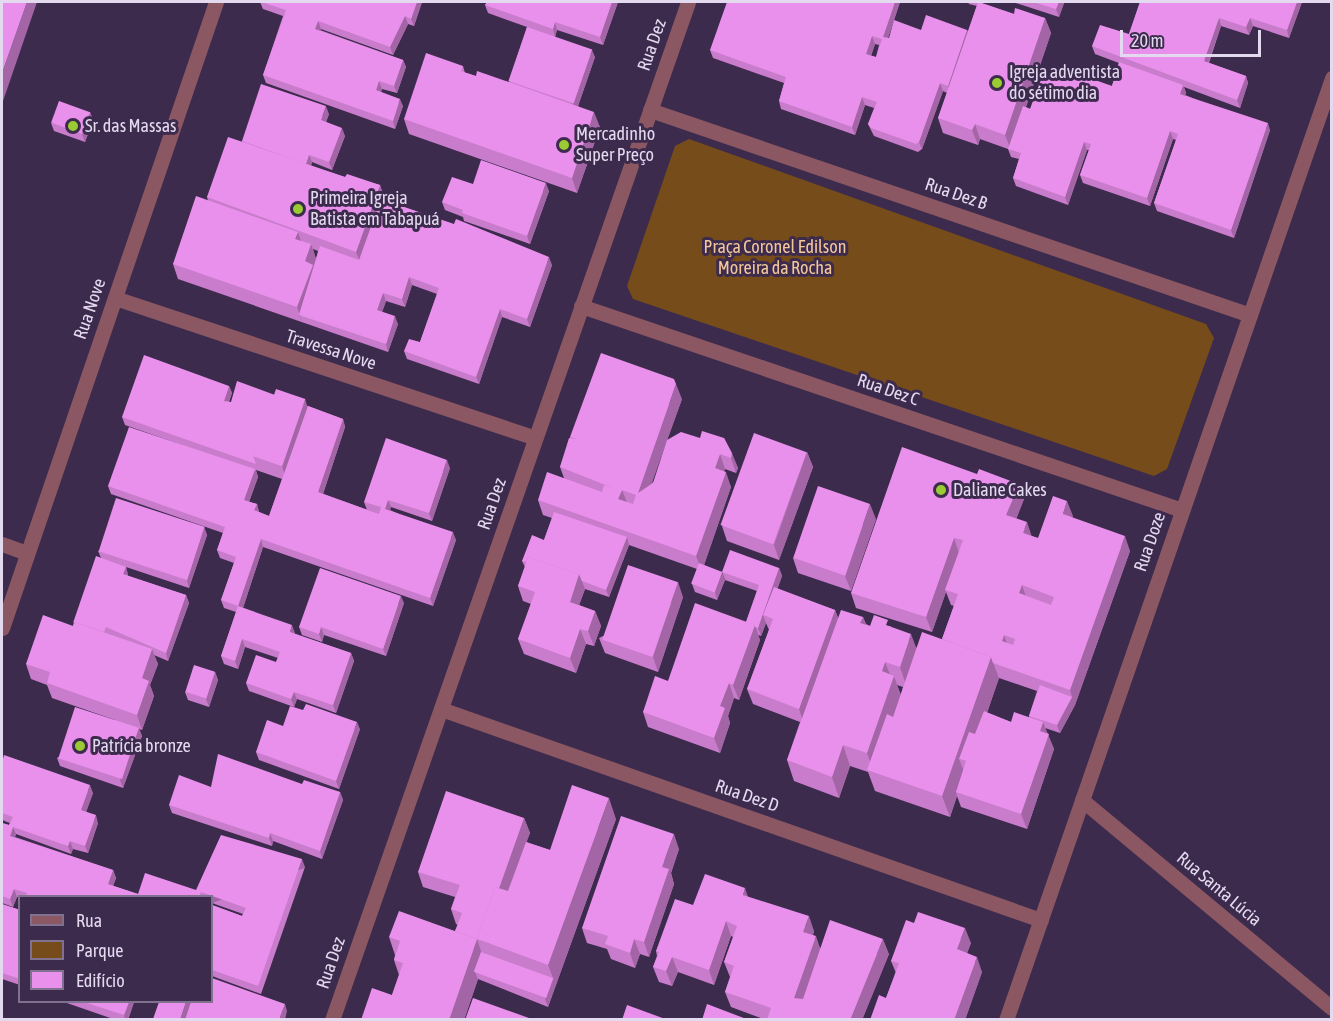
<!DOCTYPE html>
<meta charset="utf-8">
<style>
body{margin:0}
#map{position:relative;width:1333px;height:1021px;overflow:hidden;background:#3d2b4e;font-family:"Asap Condensed",sans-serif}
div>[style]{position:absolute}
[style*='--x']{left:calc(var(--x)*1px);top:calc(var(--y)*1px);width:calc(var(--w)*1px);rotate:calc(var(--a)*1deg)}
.green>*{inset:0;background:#764c1b}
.street>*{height:15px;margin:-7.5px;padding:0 7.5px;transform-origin:7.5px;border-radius:7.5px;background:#8b5762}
.wall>*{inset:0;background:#c87ccb}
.shaded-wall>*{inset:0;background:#a365a5;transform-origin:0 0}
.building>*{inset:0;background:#e990ec;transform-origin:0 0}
.dots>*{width:16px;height:16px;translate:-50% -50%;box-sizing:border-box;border:3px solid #3d2b4e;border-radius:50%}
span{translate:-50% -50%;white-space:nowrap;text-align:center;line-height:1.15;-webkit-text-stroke:6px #3d2b4e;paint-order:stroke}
.street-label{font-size:18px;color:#e4daf0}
.poi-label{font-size:18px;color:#e4daf0}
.left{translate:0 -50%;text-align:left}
.park-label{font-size:18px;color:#f3c79c}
.frame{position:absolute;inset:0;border:3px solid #e4daf0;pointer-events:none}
.legend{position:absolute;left:18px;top:895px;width:195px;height:108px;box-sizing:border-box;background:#3d2b4e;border:2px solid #80718f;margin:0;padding:8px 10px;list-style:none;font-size:18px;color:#e4daf0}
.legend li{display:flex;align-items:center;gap:12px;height:30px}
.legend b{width:30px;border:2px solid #80718f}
.scale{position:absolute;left:1120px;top:30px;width:141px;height:27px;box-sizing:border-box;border:3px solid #e4daf0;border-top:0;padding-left:8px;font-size:18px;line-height:21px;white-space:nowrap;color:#e4daf0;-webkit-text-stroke:4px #3d2b4e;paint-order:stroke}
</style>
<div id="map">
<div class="green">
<i style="clip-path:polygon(689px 139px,1206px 324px,1214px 338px,1167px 469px,1154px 476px,633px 299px,627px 286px,675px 146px)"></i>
</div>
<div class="street">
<i style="--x:650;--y:110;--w:634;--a:18.86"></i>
<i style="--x:115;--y:298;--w:443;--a:18.4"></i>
<i style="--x:581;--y:306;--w:635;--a:18.75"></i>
<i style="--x:2;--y:544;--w:27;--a:20"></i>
<i style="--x:2;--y:628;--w:662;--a:-71.13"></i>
<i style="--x:441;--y:709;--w:636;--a:19.38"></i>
<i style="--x:1082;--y:800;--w:325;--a:39.8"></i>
<i style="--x:332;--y:1020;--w:1078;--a:-70.72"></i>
<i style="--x:1006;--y:1020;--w:997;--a:-70.91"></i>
</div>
<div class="wall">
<i style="clip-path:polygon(260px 2px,422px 2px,414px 26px,408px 24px,393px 55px,321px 29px,320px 30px,403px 60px,406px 67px,397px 93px,382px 89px,381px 92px,403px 106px,395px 129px,266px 83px,263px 75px,283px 16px,263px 9px)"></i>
<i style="clip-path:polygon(487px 2px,618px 2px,603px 45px,557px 30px,555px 37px,595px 57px,578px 106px,600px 127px,577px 193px,409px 134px,404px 119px,463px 66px,465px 73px,476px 76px,509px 82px,527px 27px,488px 13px,485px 5px)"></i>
<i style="clip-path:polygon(evenodd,900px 2px,888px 38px,921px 30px,967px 30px,968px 32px,977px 6px,969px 4px,968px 2px,983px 2px,982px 3px,1014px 14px,1045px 18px,1051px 33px,1026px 107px,1030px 109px,1049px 76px,1112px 86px,1119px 63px,1095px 54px,1092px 46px,1129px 34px,1140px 2px,1302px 2px,1289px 38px,1253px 26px,1249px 35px,1221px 26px,1209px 63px,1246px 76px,1248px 83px,1240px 108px,1184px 87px,1186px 93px,1185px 95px,1270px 130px,1234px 238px,1157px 211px,1154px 203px,1176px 140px,1173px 139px,1150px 206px,1083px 183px,1080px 175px,1089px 150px,1087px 150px,1068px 205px,1016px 186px,1013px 178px,1019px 159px,1011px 157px,1008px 149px,980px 139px,978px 145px,943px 133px,938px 118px,947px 93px,943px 91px,922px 149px,918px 152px,874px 136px,868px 124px,874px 108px,865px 105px,855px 135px,781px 109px,779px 101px,784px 83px,713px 58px,710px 50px,900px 2px,875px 44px,879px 45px,876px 57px,871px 56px,875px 44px)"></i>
<i style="clip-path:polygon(1013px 2px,1063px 2px,1064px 3px,1059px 17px)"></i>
<i style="clip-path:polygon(90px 112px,93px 120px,85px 142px,54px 131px,51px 123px)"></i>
<i style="clip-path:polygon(evenodd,329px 114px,326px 122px,345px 136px,332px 170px,312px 162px,311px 166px,345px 177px,380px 185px,385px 200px,552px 265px,530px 327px,502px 317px,479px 384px,407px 359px,404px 351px,420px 342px,437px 294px,412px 285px,405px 307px,386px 301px,382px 312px,398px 324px,388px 352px,178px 279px,173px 264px,208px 201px,207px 197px,242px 141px,329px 114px,313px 249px,318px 251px,316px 259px,313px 249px)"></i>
<i style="clip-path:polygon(473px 184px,549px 191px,530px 244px,464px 221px,463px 217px,445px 210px,442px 202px)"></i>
<i style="clip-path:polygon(evenodd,229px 386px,232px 393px,229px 402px,308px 406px,343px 419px,345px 427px,323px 494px,379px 514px,367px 510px,364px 502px,450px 468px,432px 521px,391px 507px,390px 510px,456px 540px,433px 606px,263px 547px,243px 608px,295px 634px,351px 653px,354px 661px,336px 713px,297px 699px,294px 707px,249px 691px,246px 683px,276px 662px,278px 658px,245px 647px,238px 669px,224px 664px,221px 656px,236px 612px,224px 608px,221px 600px,234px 563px,220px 558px,217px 550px,223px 533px,111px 494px,108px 486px,182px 445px,125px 425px,122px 417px,229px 386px,256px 470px,282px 479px,269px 516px,259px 512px,257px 504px,249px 502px,258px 477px,256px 470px)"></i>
<i style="clip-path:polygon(682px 399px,651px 484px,700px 438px,724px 438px,738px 468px,736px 473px,725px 469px,724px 471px,731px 487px,704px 565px,725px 580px,717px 600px,695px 592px,692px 584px,697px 569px,629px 545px,609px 597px,585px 589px,579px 605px,595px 611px,601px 626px,594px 646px,586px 644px,576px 673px,524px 654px,518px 639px,531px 604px,523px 601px,518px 586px,525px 567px,522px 561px,544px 540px,552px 518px,543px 515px,538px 500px,564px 478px,560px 467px,570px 438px,570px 437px)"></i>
<i style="clip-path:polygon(807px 452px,813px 467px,779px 560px,727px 541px,722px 526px)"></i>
<i style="clip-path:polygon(evenodd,977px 474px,1019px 484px,1024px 499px,1016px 519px,1031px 536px,1038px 538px,1073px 516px,1072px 518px,1130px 551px,1075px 705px,1060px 733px,1045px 728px,1054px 749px,1027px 829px,961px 807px,957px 796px,950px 817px,875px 791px,868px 772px,850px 766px,839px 798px,794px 781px,787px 760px,800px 722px,753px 704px,747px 689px,769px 630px,766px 623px,761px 636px,758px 635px,760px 640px,739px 700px,734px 698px,728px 716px,730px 723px,720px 753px,648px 727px,643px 712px,668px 681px,746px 622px,757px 591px,725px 580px,722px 572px,779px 568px,782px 576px,777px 589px,835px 610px,838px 618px,863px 617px,866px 624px,870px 626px,890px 626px,917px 648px,942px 639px,954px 606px,951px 605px,946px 592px,932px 632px,856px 608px,851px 593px,977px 474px,999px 678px,1037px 691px,1029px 716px,1029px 717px,1011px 722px,987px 713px,999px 678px,977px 474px,897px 685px,903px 687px,901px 695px,897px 685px)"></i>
<i style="clip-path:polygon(876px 519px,851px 591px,798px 573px,793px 558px)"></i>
<i style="clip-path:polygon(204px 527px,207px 535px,189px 588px,126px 567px,128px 576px,186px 595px,189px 603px,168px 661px,154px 655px,158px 664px,150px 685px,154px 696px,142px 730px,139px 729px,142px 736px,123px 788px,60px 766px,57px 758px,115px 720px,52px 698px,47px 685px,31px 679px,26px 664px,73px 626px,101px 558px,98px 551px)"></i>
<i style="clip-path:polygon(683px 597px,658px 672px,605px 653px,599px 638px)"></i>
<i style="clip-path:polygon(404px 603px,386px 656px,324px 635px,322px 642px,302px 635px,299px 627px)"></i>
<i style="clip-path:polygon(215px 672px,218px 680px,209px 707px,188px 700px,185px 692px)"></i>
<i style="clip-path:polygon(283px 726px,360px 729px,339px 789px,259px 760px,256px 752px)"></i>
<i style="clip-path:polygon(2px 763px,93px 793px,86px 812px,98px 823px,88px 853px,73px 849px,71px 854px,16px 834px,15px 837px,113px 870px,116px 878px,113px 886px,138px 894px,196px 890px,305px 867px,261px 994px,212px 976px,212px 905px,242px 916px,243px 914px,212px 903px,212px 897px,17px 897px,13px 907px,2px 903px,2px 823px,9px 825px,10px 823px,2px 820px)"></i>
<i style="clip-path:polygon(302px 784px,340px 792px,343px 800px,322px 859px,273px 841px,272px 846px,172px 813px,169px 805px,211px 787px)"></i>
<i style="clip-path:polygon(524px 818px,530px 833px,526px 842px,550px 850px,616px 819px,548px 1007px,478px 979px,464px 1020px,361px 1020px,392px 995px,399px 975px,394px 960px,395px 955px,389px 937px,455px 931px,458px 925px,456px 924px,451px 909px,455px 897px,423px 887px,418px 872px)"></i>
<i style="clip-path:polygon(679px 849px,671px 873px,674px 884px,649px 957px,640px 954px,635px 968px,611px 959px,607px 949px,587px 943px,582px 928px)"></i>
<i style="clip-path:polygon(748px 897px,814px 931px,813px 935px,820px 948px,889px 954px,862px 1020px,766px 1020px,731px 1007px,725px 992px,730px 977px,724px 962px,733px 937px,731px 936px,714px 985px,678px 972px,672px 986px,659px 982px,653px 967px,657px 956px,656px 951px,693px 905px)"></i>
<i style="clip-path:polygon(2px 904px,20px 910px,20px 985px,2px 979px)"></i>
<i style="clip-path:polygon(914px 923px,971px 943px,967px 953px,982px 972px,965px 1020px,870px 1020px,886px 998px,896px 973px,891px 961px)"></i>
<i style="clip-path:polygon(64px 1002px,134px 1002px,128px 1020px,116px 1020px)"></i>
</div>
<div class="shaded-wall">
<i style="clip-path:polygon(27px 2px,37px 2px,2px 104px,2px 73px)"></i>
<i style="clip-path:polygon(417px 2px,422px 2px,414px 26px,411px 19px)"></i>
<i style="clip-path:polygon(612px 2px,618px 2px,603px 45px,600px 37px)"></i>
<i style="clip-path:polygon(895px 2px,900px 2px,886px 44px,883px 37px)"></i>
<i style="clip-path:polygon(1059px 2px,1063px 2px,1064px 3px,1059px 17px,1056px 9px)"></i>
<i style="clip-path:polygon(1297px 2px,1302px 2px,1289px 38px,1287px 30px)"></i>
<i style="clip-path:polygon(405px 16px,408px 24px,393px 55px,390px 47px)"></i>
<i style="clip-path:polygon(1045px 18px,1051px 33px,1011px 150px,1005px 135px)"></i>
<i style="clip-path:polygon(1219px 18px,1221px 26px,1206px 69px,1204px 61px)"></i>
<i style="clip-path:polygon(1250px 18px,1253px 26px,1249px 35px,1246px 27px)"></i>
<i style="clip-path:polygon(318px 21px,321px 29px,318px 36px,315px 29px)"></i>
<i style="clip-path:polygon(555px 22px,557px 30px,555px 37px,553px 29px)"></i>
<i style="clip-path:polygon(967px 30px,970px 38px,951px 94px,948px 86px)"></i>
<i style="clip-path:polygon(872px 36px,875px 44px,869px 62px,866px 54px)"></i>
<i style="clip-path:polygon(592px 50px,595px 57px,576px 112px,573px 104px)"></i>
<i style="clip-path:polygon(403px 60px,406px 67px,397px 93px,394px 86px)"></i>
<i style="clip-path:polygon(1246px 76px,1248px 83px,1240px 108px,1237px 100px)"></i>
<i style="clip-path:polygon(379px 81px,382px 89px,379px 98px,376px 90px)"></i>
<i style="clip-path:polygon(940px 83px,943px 91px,922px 149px,919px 142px)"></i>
<i style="clip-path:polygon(1183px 85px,1186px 93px,1183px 102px,1180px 94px)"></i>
<i style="clip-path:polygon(862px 97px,865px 105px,855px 135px,852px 127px)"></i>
<i style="clip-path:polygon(400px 99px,403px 106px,395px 129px,393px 121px)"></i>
<i style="clip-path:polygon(326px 106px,329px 114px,324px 128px,321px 120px)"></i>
<i style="clip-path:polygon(90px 112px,93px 120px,85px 142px,82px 134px)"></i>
<i style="clip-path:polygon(594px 112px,600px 127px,577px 193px,572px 178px)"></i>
<i style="clip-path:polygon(1268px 123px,1270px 130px,1234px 238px,1231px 230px)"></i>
<i style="clip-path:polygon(975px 124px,980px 139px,978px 145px,972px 130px)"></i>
<i style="clip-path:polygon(342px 128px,345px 136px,332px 170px,329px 162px)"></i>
<i style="clip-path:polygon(1170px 131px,1173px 139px,1150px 206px,1147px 198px)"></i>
<i style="clip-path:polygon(1084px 142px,1087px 150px,1068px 205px,1065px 197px)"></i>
<i style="clip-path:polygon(309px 155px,312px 162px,308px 173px,305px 166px)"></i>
<i style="clip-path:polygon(546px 183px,549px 191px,530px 244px,527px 236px)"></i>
<i style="clip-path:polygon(380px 185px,385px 200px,362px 267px,356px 252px)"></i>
<i style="clip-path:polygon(298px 232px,303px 247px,295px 239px)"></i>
<i style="clip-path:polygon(311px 244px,316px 259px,299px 315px,302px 322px,297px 307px,305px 261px)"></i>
<i style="clip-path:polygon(549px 257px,552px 265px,530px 327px,527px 319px)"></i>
<i style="clip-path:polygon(409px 277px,412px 285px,405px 307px,402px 299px)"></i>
<i style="clip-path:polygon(383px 293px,386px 301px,380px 318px,377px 310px)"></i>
<i style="clip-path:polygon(500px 309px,502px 317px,479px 384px,476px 377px)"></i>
<i style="clip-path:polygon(395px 316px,398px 324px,388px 352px,386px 344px)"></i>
<i style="clip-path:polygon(676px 384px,682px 399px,643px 508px,638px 493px)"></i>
<i style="clip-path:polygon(229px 386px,232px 393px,226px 408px,224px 401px)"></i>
<i style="clip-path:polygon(305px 399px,310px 414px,287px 481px,282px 466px)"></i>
<i style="clip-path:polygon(343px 419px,345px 427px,321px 500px,318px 492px)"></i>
<i style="clip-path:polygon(807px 452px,813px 467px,779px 560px,774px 545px)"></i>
<i style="clip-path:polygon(732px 453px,738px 468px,736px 473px,731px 458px)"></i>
<i style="clip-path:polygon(720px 454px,725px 469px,720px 483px,715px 468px)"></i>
<i style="clip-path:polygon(447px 460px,450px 468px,432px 521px,429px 513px)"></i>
<i style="clip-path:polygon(255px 469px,258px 477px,247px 508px,244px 500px)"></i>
<i style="clip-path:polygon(726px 472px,731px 487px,702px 571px,696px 556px)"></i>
<i style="clip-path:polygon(1019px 484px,1024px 499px,1012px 530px,1006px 515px)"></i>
<i style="clip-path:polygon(622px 490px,628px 505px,618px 499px)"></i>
<i style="clip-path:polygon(388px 500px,391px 507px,388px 516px,385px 509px)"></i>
<i style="clip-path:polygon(1067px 501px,1073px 516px,1068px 529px,1063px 514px)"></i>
<i style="clip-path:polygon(257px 504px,259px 512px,257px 518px,254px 510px)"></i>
<i style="clip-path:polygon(870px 504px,876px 519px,851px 591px,845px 576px)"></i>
<i style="clip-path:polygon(1027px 522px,1032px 537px,1023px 533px)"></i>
<i style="clip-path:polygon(204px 527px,207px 535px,189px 588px,187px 580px)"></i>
<i style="clip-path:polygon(453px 532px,456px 540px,433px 606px,430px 598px)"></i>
<i style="clip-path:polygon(1125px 536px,1130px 551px,1075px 705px,1060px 733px,1057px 725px,1072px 697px,1070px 690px)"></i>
<i style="clip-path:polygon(627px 537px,629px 545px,609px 597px,606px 590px)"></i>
<i style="clip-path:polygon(954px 538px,959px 553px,945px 590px,946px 592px,932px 632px,926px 617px)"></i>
<i style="clip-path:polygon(261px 539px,263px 547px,241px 614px,238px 606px)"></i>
<i style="clip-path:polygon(126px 567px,128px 574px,126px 582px,123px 574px)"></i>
<i style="clip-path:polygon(779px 568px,782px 576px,768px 617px,763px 615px,766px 623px,761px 636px,758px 628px)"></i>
<i style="clip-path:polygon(722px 572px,725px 580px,717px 600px,715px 592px)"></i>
<i style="clip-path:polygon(579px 574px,585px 589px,575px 617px,570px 602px)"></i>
<i style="clip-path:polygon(678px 582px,683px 597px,658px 672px,653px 657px)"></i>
<i style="clip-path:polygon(1022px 585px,1027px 600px,1019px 593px)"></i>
<i style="clip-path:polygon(186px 595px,189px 603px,168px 661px,166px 653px)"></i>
<i style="clip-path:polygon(401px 596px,404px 603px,386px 656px,383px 649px)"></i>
<i style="clip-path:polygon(835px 610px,841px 625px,804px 724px,799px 709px)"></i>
<i style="clip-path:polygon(595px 611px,601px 626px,594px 646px,588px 631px)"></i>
<i style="clip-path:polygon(863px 617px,870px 638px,860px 623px)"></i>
<i style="clip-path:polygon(292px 625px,295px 633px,293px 640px,290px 632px)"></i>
<i style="clip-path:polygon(755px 625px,760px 640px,739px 700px,733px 685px)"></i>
<i style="clip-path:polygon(321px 627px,324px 635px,322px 642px,319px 634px)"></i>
<i style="clip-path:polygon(580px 629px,586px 644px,576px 673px,570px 658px)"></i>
<i style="clip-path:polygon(911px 634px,919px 655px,907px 688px,900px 667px)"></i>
<i style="clip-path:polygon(1004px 635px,1009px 650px,1002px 641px)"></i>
<i style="clip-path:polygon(242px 639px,245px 647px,238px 669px,235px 661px)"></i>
<i style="clip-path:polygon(152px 649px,158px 664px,150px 685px,154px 696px,142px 730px,137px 715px,142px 678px)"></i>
<i style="clip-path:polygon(351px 653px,354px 661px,336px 713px,333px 705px)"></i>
<i style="clip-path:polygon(991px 657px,999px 678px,968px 766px,966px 761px,959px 759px,965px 774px,956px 792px,957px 796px,950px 817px,942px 796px)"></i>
<i style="clip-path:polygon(885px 662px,892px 680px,894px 676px,901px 696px,874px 772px,867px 753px,882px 671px)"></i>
<i style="clip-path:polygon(215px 672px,218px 680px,209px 707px,206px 699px)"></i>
<i style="clip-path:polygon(729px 683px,734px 698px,728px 716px,730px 723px,720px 753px,714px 738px,720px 706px)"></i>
<i style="clip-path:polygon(294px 692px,297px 699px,294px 707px,291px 699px)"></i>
<i style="clip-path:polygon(357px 722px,360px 729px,339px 789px,336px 781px)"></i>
<i style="clip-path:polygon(1043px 722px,1054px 749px,1027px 829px,1021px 814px,1040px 731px)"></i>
<i style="clip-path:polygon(139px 728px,142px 736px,123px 788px,120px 780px)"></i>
<i style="clip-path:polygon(843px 745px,850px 766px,839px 798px,832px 777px)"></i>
<i style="clip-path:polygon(90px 785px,93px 793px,84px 818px,81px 810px)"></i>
<i style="clip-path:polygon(340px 792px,343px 800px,322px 859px,320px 851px)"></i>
<i style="clip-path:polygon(609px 798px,616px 819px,548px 1007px,545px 999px,553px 978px,548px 965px)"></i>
<i style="clip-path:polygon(96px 815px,98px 823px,88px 853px,85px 846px)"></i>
<i style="clip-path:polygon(524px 818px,530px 833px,490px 944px,481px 940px)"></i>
<i style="clip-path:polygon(13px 827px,16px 834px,13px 843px,10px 836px)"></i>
<i style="clip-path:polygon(270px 833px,273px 841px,272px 846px,269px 838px)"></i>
<i style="clip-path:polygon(674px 834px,679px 849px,671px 873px,674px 884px,649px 957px,644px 942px,662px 867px)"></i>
<i style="clip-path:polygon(70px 841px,73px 849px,71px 854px,68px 846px)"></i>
<i style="left:302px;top:859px;width:9px;height:134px;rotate:69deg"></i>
<i style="clip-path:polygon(113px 870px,116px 878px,111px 892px,108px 884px)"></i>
<i style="clip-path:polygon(745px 888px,750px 903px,743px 895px)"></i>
<i style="clip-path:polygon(14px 889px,17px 897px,13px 907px,10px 899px)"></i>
<i style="clip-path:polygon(809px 916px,814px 931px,809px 947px,803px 932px)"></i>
<i style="clip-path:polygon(726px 921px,731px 936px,714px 985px,709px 970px)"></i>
<i style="clip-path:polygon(965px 928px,971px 943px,963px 964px,957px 949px)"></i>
<i style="clip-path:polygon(816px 936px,821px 951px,799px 1013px,794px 998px)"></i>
<i style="clip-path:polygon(477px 939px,484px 960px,475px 972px,478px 979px,464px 1020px,449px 1020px)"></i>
<i style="clip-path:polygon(634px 939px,640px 954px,635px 968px,630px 953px)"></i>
<i style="clip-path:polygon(883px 939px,889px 954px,862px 1020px,850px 1020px)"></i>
<i style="clip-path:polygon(672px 957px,678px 972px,672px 986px,666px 971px)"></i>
<i style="clip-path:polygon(977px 957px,982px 972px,965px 1020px,954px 1020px)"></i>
<i style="clip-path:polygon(129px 1002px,134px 1002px,128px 1020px,125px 1020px,124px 1015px)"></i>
<i style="clip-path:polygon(186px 1002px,197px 1002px,190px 1020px,180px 1020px)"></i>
<i style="clip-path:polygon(285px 1004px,287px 1011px,285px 1020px,279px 1020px)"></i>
</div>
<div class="building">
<i style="clip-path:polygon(2px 2px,27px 2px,2px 73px)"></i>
<i style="clip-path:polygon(261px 2px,417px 2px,411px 19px,405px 16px,390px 47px,318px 21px,315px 29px,403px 60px,394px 86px,379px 81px,376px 90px,400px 99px,393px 121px,263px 75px,286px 10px)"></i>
<i style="clip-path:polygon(487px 2px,612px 2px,600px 37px,555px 22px,553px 29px,485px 5px)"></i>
<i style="clip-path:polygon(evenodd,727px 2px,895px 2px,883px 37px,889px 38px,894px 20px,921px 30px,926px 15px,967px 30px,948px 86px,940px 83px,919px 142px,916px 144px,871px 128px,868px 124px,877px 102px,862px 97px,852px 127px,779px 101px,786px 77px,710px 50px,727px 2px,872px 36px,882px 39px,876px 57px,866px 54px,872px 36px)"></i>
<i style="clip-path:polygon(978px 2px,1014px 14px,1015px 8px,1045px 18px,1005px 135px,975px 124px,972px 130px,938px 118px)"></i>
<i style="clip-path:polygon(1033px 2px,1059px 2px,1056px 9px)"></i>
<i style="clip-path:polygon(1140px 2px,1297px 2px,1287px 30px,1250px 18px,1246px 27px,1219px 18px,1204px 61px,1246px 76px,1237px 100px,1092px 46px,1100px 25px,1129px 34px)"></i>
<i style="left:527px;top:27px;width:69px;height:57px;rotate:19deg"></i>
<i style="clip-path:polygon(426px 53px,463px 66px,461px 71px,476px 76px,477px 71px,594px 112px,572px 178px,404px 119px)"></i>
<i style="clip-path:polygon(1119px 62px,1183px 85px,1180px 94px,1268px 123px,1231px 230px,1154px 203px,1178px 134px,1170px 131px,1147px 198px,1080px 175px,1091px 144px,1084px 142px,1065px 197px,1013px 178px,1021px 153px,1008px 149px,1023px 106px,1030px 109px,1043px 73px,1049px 76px,1053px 65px,1112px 86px)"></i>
<i style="clip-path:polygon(261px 84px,326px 106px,321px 120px,342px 128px,329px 162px,309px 155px,306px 164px,242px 141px)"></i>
<i style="left:59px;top:101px;width:33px;height:23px;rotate:20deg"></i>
<i style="clip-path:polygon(228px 137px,345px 177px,347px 174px,380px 185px,356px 252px,207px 197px)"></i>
<i style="clip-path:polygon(481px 160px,546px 183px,527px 236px,462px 213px,463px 210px,442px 202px,452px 177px,473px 184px)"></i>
<i style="clip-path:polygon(196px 196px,298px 232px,295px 239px,311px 244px,305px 261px,313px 265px,297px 307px,173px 264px)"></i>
<i style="clip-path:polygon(381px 199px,454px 224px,456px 219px,549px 257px,527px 319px,500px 309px,476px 377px,404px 351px,409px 339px,420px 342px,439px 288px,409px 277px,402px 299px,383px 293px,377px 310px,395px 316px,386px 344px,299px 315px,320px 246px,359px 260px)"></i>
<i style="clip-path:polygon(evenodd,601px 353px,674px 379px,676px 384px,638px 493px,653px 483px,667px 440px,681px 432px,700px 438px,702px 431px,724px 438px,732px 453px,731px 458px,720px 454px,715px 468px,726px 472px,696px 556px,538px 500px,547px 472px,602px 492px,604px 485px,613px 488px,560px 467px,569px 438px,578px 439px,570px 437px,601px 353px,622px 490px,636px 495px,633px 504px,618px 499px,622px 490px)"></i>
<i style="clip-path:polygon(144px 355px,229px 386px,224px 401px,231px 402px,237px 381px,275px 395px,253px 456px,256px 464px,122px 417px)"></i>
<i style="left:276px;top:389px;width:31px;height:71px;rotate:19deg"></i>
<i style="clip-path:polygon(308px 406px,343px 419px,318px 492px,379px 514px,381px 507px,364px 502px,386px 438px,447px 460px,429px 513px,388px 500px,385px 509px,453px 532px,430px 598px,261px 539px,238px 606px,221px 600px,236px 557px,217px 550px,225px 527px,108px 486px,129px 427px,255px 469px,244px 500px,257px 504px,254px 510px,269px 516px)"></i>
<i style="left:754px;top:433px;width:56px;height:98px;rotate:20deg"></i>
<i style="clip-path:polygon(evenodd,902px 447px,977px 474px,979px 469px,1019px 484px,1006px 515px,1027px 522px,1023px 533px,1038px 538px,1053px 496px,1067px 501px,1063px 514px,1125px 536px,1070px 690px,993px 663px,991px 657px,942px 639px,958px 594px,945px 590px,963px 540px,954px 538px,926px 617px,851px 593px,902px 447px,1022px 585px,1054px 597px,1051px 605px,1019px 593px,1022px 585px,902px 447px,1004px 635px,1015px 639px,1013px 645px,1002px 641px,1004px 635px)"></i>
<i style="left:818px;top:486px;width:55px;height:76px;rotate:19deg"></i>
<i style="left:116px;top:498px;width:93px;height:56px;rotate:18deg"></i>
<i style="clip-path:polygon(554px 512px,627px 537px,606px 590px,582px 581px,579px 574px,528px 557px,526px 562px,522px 561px,532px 535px,544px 540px)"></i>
<i style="clip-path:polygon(730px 550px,779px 568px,758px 628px,755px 627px,755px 625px,746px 622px,759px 585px,722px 572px)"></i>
<i style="clip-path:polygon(96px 556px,126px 567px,123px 574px,186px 595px,166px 653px,106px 627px,104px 632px,74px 622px,73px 623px)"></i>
<i style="clip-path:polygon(528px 557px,579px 574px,570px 602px,595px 611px,588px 631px,580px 629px,570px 658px,518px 639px,535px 592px,518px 586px)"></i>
<i style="left:699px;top:563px;width:25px;height:22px;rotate:21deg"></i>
<i style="left:628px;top:565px;width:53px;height:79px;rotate:19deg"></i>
<i style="clip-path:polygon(320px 568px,401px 596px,383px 649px,321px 627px,319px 634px,299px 627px)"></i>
<i style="clip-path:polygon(774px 587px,835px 610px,799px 709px,747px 689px,773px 619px,763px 615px)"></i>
<i style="clip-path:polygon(695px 603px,755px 625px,733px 685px,729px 683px,720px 706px,725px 708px,714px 738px,643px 712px,655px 676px,668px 681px)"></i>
<i style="clip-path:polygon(238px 606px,292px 625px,290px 632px,351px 653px,333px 705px,294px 692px,291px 699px,246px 683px,256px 655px,276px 662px,280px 652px,242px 639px,235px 661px,221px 656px)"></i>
<i style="clip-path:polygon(841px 610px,863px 617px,860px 623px,870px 626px,874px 615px,888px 620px,886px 625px,911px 634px,900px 667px,885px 662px,882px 671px,894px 676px,867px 753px,843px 745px,832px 777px,787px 760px)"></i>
<i style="clip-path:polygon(43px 615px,73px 626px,74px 622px,152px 649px,142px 678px,149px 681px,137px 715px,47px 683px,50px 672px,26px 664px)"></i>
<i style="clip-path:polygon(922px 632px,991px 657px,942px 796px,867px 770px,887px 714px,893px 717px)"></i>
<i style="left:194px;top:665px;width:22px;height:28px;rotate:18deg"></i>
<i style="clip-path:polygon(1040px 685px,1072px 697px,1057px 725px,1029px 716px)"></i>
<i style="clip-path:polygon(306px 704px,357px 722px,336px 781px,256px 752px,267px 720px,283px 726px,290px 706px,303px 710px)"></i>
<i style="left:75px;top:707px;width:67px;height:54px;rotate:18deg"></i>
<i style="clip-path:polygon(984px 711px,1011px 722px,1014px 712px,1043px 722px,1040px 731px,1049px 734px,1021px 814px,956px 792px,966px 761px,959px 759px,969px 732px,975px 734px)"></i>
<i style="clip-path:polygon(218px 754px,302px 784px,304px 780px,340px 792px,320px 851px,270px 833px,269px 838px,169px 805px,179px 775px,211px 787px)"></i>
<i style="clip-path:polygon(4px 755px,90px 785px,81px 810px,96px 815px,85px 846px,70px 841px,68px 846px,13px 827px,10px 836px,113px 870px,108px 884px,138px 894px,145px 873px,196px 890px,221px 835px,302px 859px,258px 986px,212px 970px,212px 905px,242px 916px,246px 908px,201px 892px,199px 897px,25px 897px,27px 893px,14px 889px,10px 899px,2px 896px,2px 823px,9px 825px,13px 817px,2px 813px,2px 763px)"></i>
<i style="clip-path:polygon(572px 785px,609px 798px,548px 965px,477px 939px,449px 1020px,361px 1020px,372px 988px,392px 995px,403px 963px,394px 960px,400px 941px,389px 937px,399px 911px,477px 939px,495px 887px,508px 891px,526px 842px,550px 850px)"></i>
<i style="clip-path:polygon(446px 791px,524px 818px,499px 888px,495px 887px,477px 939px,455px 931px,462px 913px,451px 909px,460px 885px,418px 872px)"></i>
<i style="clip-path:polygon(621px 816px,674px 834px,662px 867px,669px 869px,644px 942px,634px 939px,630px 953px,605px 944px,608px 936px,582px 928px)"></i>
<i style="clip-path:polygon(705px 874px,745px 888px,743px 895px,809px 916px,803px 932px,816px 936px,794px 998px,803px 999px,830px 920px,883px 939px,850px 1020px,767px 1020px,771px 1008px,725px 992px,734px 966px,724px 962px,737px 926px,726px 921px,709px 970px,672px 957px,666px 971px,653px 967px,659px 952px,656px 951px,675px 899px,693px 905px)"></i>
<i style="clip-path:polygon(2px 904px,20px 910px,20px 979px,2px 973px)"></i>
<i style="clip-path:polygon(918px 912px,965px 928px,957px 949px,977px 957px,954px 1020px,870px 1020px,879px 995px,886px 998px,899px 963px,891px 961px,906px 920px,914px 923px)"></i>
<i style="left:481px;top:952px;width:77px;height:21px;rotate:20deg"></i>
<i style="clip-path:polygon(212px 978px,285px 1004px,279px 1020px,185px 1020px,191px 1002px,212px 1002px)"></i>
<i style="clip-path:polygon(473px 998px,529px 1018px,528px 1020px,465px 1020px)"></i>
<i style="clip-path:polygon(84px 1002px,129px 1002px,124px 1015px)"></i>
<i style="clip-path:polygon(159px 1002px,186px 1002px,180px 1020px,153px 1019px)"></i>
<i style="clip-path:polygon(707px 1004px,749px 1020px,702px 1020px)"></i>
<i style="clip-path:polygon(627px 1005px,668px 1020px,622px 1020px)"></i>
</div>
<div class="dots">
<i style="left:997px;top:83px;background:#9bcb33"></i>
<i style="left:73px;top:126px;background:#9bcb33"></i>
<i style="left:564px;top:145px;background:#9bcb33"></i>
<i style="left:298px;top:209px;background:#9bcb33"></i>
<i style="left:941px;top:490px;background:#9bcb33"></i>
<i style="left:80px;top:746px;background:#9bcb33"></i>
</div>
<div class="street-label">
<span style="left:652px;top:45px;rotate:-71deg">Rua Dez</span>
<span style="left:956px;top:194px;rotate:19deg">Rua Dez B</span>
<span style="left:90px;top:309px;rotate:-71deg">Rua Nove</span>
<span style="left:331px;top:350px;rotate:18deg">Travessa Nove</span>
<span style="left:888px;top:390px;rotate:19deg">Rua Dez C</span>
<span style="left:492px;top:504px;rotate:-71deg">Rua Dez</span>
<span style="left:1150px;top:542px;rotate:-71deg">Rua Doze</span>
<span style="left:747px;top:796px;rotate:19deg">Rua Dez D</span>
<span style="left:1219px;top:889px;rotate:40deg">Rua Santa Lúcia</span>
<span style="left:331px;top:963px;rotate:-71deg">Rua Dez</span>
</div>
<div class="poi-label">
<span class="left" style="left:1009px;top:83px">Igreja adventista<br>do sétimo dia</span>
<span class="left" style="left:85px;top:126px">Sr. das Massas</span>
<span class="left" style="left:576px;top:145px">Mercadinho<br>Super Preço</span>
<span class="left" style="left:310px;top:209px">Primeira Igreja<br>Batista em Tabapuá</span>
<span class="left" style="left:953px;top:490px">Daliane Cakes</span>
<span class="left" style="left:92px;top:746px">Patrícia bronze</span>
</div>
<div class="park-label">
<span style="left:775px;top:258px">Praça Coronel Edilson<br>Moreira da Rocha</span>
</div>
<div class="frame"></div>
<ul class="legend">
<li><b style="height:8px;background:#8b5762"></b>Rua</li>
<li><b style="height:16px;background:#764c1b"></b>Parque</li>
<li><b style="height:16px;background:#e990ec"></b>Edifício</li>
</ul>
<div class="scale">20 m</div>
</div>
